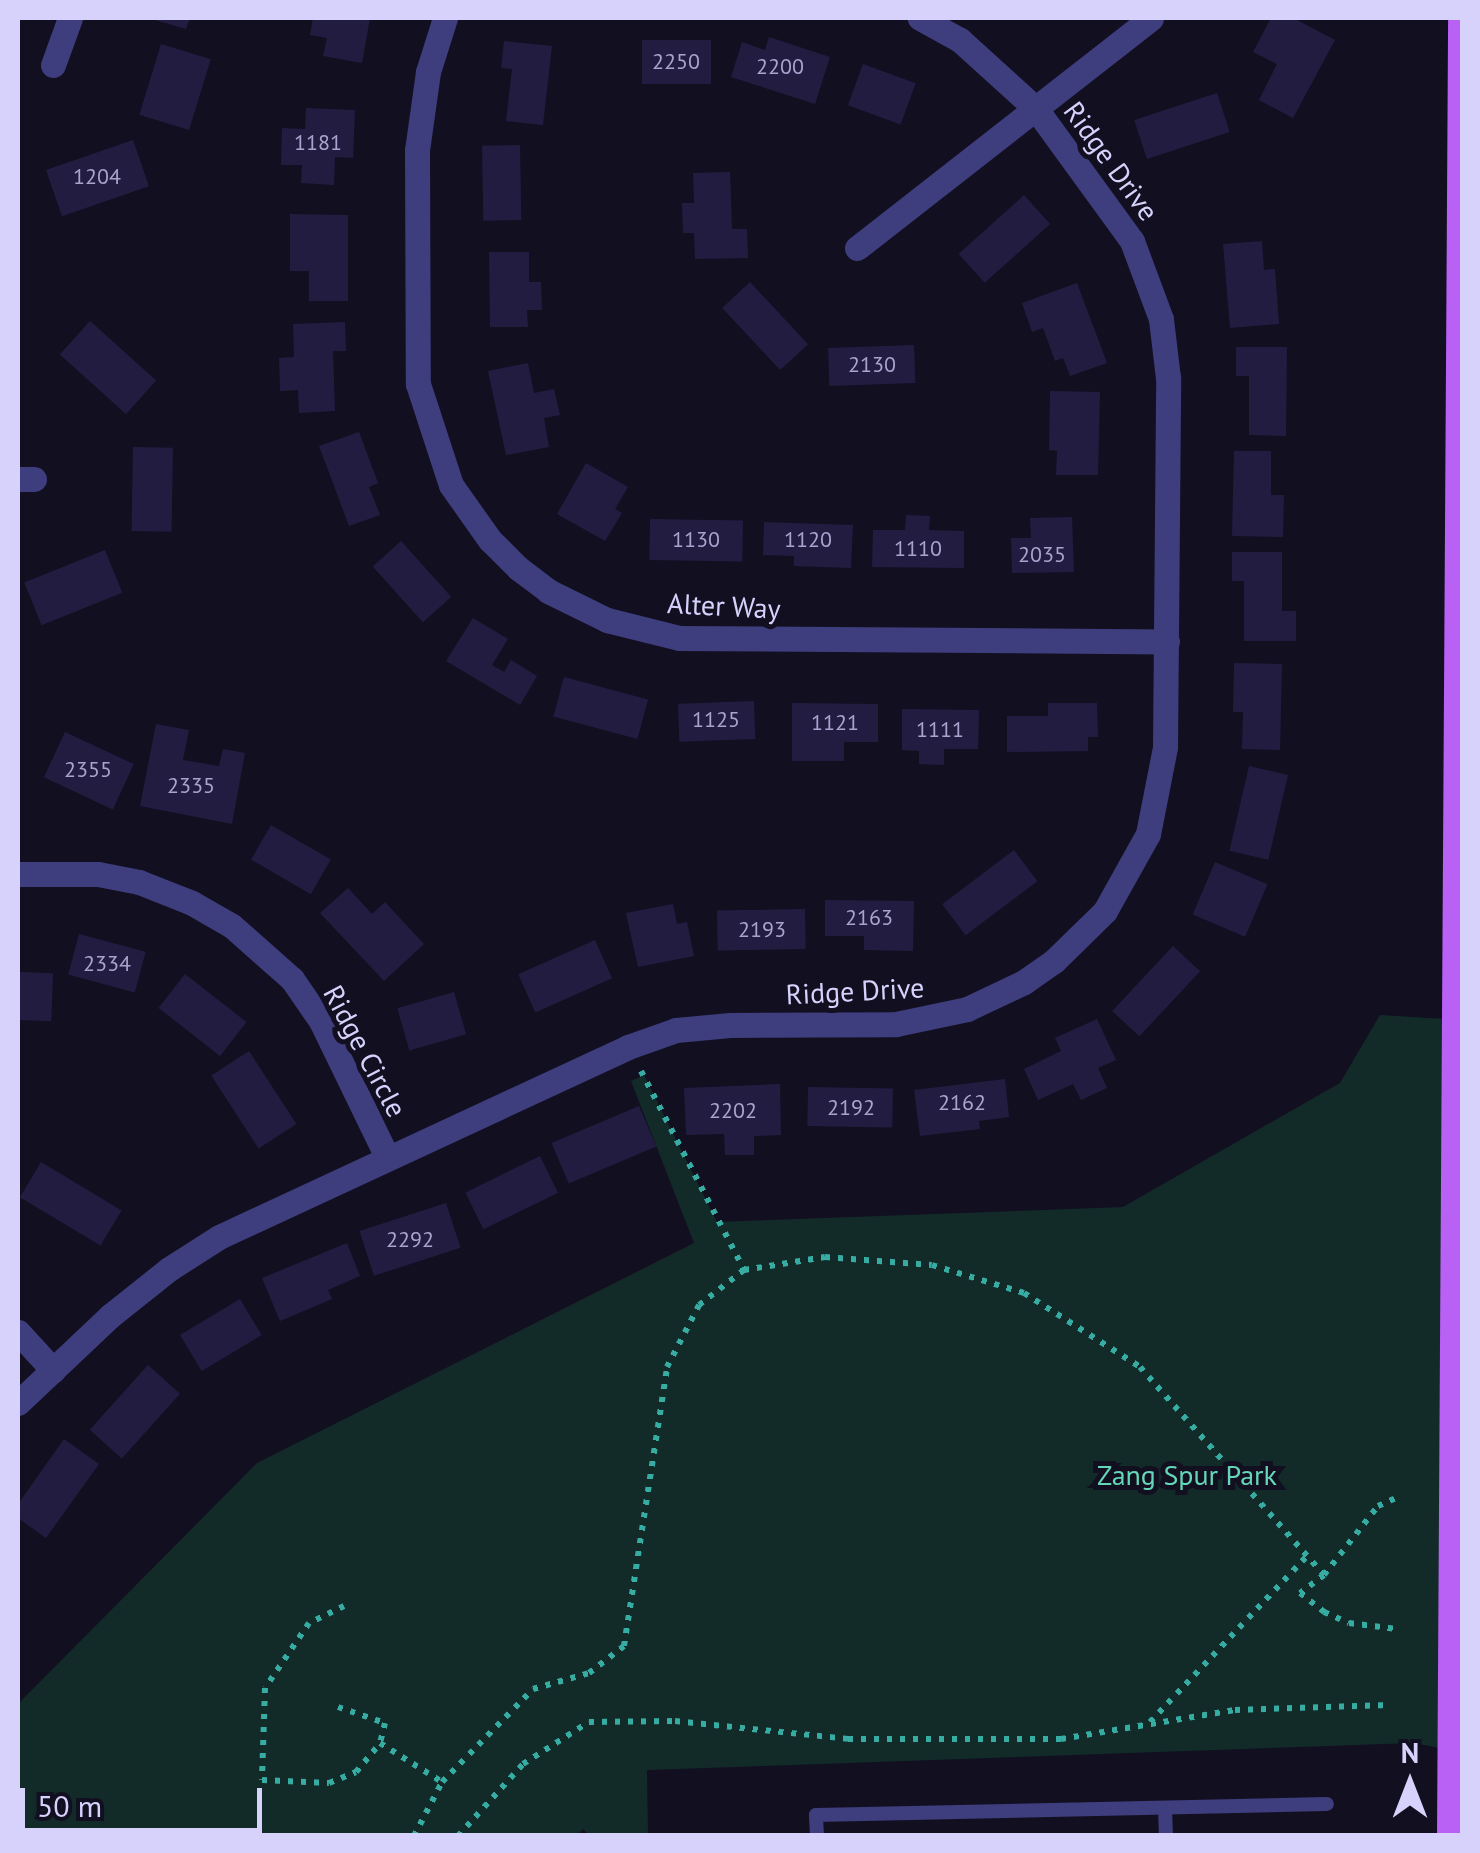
<!DOCTYPE html>
<style>
body{margin:0}
#map{position:relative;width:1480px;height:1853px;overflow:hidden;background:#120f21;font-family:"PT Sans",sans-serif}
div>[style]{position:absolute}
[style*='--x']{left:calc(var(--x)*1px);top:calc(var(--y)*1px);width:calc(var(--w)*1px);rotate:calc(var(--a)*1deg)}
.green>*{inset:0;background:#122b29}
.building>*{inset:0;background:#231c41;transform-origin:0 0}
.path>*{height:6px;margin-top:-3px;transform-origin:0;background:repeating-linear-gradient(90deg,#36aca2 0 5px,transparent 0 13px)}
.lane>*{height:14px;margin:-7px;padding:0 7px;transform-origin:7px;border-radius:7px;background:#3e3d7d}
.street>*{height:25px;margin:-12.5px;padding:0 12.5px;transform-origin:12.5px;border-radius:12.5px;background:#3e3d7d}
.primary>*{height:25px;margin:-12.5px;padding:0 12.5px;transform-origin:12.5px;border-radius:12.5px;background:#b960f5}
span{translate:-50% -50%;white-space:nowrap;text-align:center;line-height:1.15;-webkit-text-stroke:10px #120f21;paint-order:stroke}
.number-label{font-size:22px;color:#a9a4cd}
.number-label span{-webkit-text-stroke-width:0}
.street-label{font-size:28px;color:#d6d2fc}
.park-label{font-size:28px;color:#63d7b7}
.frame{position:absolute;inset:0;border:20px solid #d6d2fc;pointer-events:none}
.north{position:absolute;left:1360px;top:1733px;width:100px;height:100px;-webkit-text-stroke:8px #120f21;paint-order:stroke;rotate:0deg;font-size:28px;font-weight:700;line-height:40px;text-align:center;color:#d6d2fc}
.north::after{content:'';display:block;margin:auto;width:35px;height:45px;background:#d6d2fc;clip-path:polygon(50% 0,100% 100%,50% 72%,0 100%)}
.scale{position:absolute;left:20px;top:1788px;width:242px;height:45px;box-sizing:border-box;border:5px solid #d6d2fc;border-top:0;padding-left:12px;font-size:30px;line-height:35px;white-space:nowrap;color:#d6d2fc;-webkit-text-stroke:8px #120f21;paint-order:stroke}
</style>
<div id="map">
<div class="green">
<i style="clip-path:polygon(1380px 1015px,1462px 1020px,1462px 1752px,1413px 1743px,647px 1770px,648px 1835px,589px 1835px,583px 1829px,576px 1836px,18px 1836px,18px 1704px,257px 1463px,694px 1243px,631px 1081px,644px 1075px,717px 1222px,1123px 1207px,1340px 1083px)"></i>
</div>
<div class="building">
<i style="clip-path:polygon(148px 18px,190px 18px,186px 29px)"></i>
<i style="clip-path:polygon(313px 18px,370px 18px,362px 63px,323px 56px,327px 38px,310px 35px)"></i>
<i style="clip-path:polygon(1271px 18px,1293px 18px,1335px 40px,1293px 118px,1259px 100px,1277px 64px,1253px 52px)"></i>
<i style="clip-path:polygon(769px 37px,830px 57px,815px 104px,731px 77px,742px 42px,765px 50px)"></i>
<i style="left:642px;top:40px;width:69px;height:44px"></i>
<i style="clip-path:polygon(504px 41px,552px 46px,543px 125px,506px 121px,512px 69px,501px 68px)"></i>
<i style="left:161px;top:44px;width:52px;height:74px;rotate:17deg"></i>
<i style="left:863px;top:64px;width:56px;height:44px;rotate:20deg"></i>
<i style="left:1217px;top:93px;width:41px;height:87px;rotate:72deg"></i>
<i style="clip-path:polygon(306px 108px,355px 110px,353px 158px,335px 157px,334px 185px,301px 183px,302px 165px,281px 165px,282px 128px,305px 129px)"></i>
<i style="left:133px;top:140px;width:49px;height:92px;rotate:71deg"></i>
<i style="left:520px;top:145px;width:75px;height:38px;rotate:89deg"></i>
<i style="clip-path:polygon(730px 172px,732px 229px,747px 229px,748px 258px,695px 259px,694px 233px,683px 233px,682px 203px,694px 203px,693px 173px)"></i>
<i style="left:1024px;top:195px;width:39px;height:88px;rotate:48deg"></i>
<i style="clip-path:polygon(290px 214px,348px 215px,348px 301px,309px 301px,309px 271px,290px 271px)"></i>
<i style="clip-path:polygon(1262px 241px,1264px 270px,1275px 269px,1279px 324px,1230px 328px,1223px 244px)"></i>
<i style="clip-path:polygon(489px 252px,529px 252px,529px 282px,541px 282px,542px 310px,527px 310px,528px 327px,490px 327px)"></i>
<i style="left:750px;top:282px;width:85px;height:38px;rotate:47deg"></i>
<i style="clip-path:polygon(1077px 283px,1107px 363px,1070px 376px,1063px 358px,1055px 361px,1043px 328px,1032px 332px,1022px 303px)"></i>
<i style="left:90px;top:321px;width:89px;height:45px;rotate:42deg"></i>
<i style="clip-path:polygon(345px 322px,346px 351px,333px 351px,335px 411px,299px 413px,298px 390px,280px 391px,279px 358px,294px 357px,293px 324px)"></i>
<i style="left:914px;top:345px;width:38px;height:86px;rotate:88deg"></i>
<i style="clip-path:polygon(1236px 347px,1287px 347px,1286px 436px,1249px 435px,1249px 376px,1236px 376px)"></i>
<i style="clip-path:polygon(528px 363px,534px 393px,554px 389px,560px 415px,544px 418px,549px 447px,506px 455px,488px 371px)"></i>
<i style="clip-path:polygon(1050px 391px,1100px 392px,1098px 475px,1056px 475px,1057px 451px,1049px 450px)"></i>
<i style="clip-path:polygon(359px 432px,378px 483px,369px 487px,380px 515px,349px 526px,319px 446px)"></i>
<i style="left:133px;top:447px;width:40px;height:84px;rotate:1deg"></i>
<i style="clip-path:polygon(1234px 451px,1271px 451px,1271px 495px,1284px 495px,1283px 537px,1232px 536px)"></i>
<i style="clip-path:polygon(586px 463px,628px 487px,615px 509px,622px 513px,605px 541px,557px 514px)"></i>
<i style="clip-path:polygon(906px 515px,930px 516px,929px 530px,964px 531px,964px 568px,872px 567px,873px 530px,905px 530px)"></i>
<i style="clip-path:polygon(1072px 517px,1074px 572px,1012px 573px,1011px 538px,1031px 538px,1030px 518px)"></i>
<i style="left:650px;top:519px;width:93px;height:41px;rotate:1deg"></i>
<i style="clip-path:polygon(764px 522px,853px 525px,851px 568px,794px 566px,794px 556px,763px 555px)"></i>
<i style="left:401px;top:541px;width:75px;height:38px;rotate:48deg"></i>
<i style="left:105px;top:550px;width:46px;height:87px;rotate:68deg"></i>
<i style="clip-path:polygon(1232px 552px,1282px 552px,1282px 611px,1296px 611px,1296px 641px,1244px 641px,1244px 581px,1232px 581px)"></i>
<i style="clip-path:polygon(473px 618px,508px 639px,492px 665px,504px 672px,511px 660px,537px 676px,520px 705px,446px 661px)"></i>
<i style="clip-path:polygon(1234px 663px,1282px 664px,1280px 750px,1242px 749px,1243px 712px,1233px 712px)"></i>
<i style="left:564px;top:677px;width:87px;height:41px;rotate:15deg"></i>
<i style="left:754px;top:701px;width:38px;height:76px;rotate:88deg"></i>
<i style="clip-path:polygon(792px 703px,878px 704px,878px 742px,844px 742px,844px 761px,792px 761px)"></i>
<i style="clip-path:polygon(1048px 703px,1097px 703px,1098px 737px,1088px 737px,1088px 751px,1007px 752px,1007px 716px,1048px 716px)"></i>
<i style="clip-path:polygon(902px 709px,979px 710px,978px 749px,944px 749px,944px 765px,919px 764px,919px 751px,902px 750px)"></i>
<i style="clip-path:polygon(156px 724px,189px 730px,183px 760px,219px 766px,223px 749px,245px 753px,232px 824px,140px 806px)"></i>
<i style="left:65px;top:732px;width:76px;height:50px;rotate:25deg"></i>
<i style="left:1249px;top:766px;width:40px;height:87px;rotate:13deg"></i>
<i style="left:271px;top:825px;width:69px;height:40px;rotate:30deg"></i>
<i style="left:1014px;top:850px;width:39px;height:90px;rotate:53deg"></i>
<i style="left:1215px;top:862px;width:57px;height:57px;rotate:23deg"></i>
<i style="clip-path:polygon(348px 888px,372px 914px,385px 902px,424px 944px,384px 981px,320px 913px)"></i>
<i style="clip-path:polygon(825px 900px,914px 901px,913px 951px,864px 950px,864px 936px,825px 936px)"></i>
<i style="clip-path:polygon(673px 904px,677px 924px,687px 922px,694px 956px,638px 967px,626px 913px)"></i>
<i style="left:805px;top:909px;width:40px;height:88px;rotate:89deg"></i>
<i style="left:79px;top:934px;width:69px;height:42px;rotate:15deg"></i>
<i style="left:595px;top:940px;width:42px;height:84px;rotate:66deg"></i>
<i style="left:1173px;top:946px;width:37px;height:89px;rotate:43deg"></i>
<i style="left:18px;top:972px;width:35px;height:48px;rotate:2deg"></i>
<i style="left:185px;top:974px;width:78px;height:43px;rotate:38deg"></i>
<i style="left:454px;top:992px;width:44px;height:59px;rotate:74deg"></i>
<i style="clip-path:polygon(1097px 1019px,1116px 1060px,1098px 1068px,1107px 1088px,1081px 1100px,1073px 1084px,1038px 1100px,1024px 1069px,1061px 1051px,1055px 1038px)"></i>
<i style="left:249px;top:1051px;width:87px;height:45px;rotate:57deg"></i>
<i style="clip-path:polygon(1005px 1079px,1009px 1117px,979px 1121px,980px 1129px,920px 1136px,914px 1090px)"></i>
<i style="clip-path:polygon(780px 1084px,781px 1135px,754px 1136px,754px 1155px,725px 1155px,724px 1134px,686px 1135px,684px 1088px)"></i>
<i style="left:808px;top:1087px;width:85px;height:39px;rotate:1deg"></i>
<i style="left:639px;top:1106px;width:44px;height:95px;rotate:67deg"></i>
<i style="left:540px;top:1156px;width:41px;height:83px;rotate:64deg"></i>
<i style="left:41px;top:1162px;width:94px;height:41px;rotate:31deg"></i>
<i style="left:446px;top:1203px;width:47px;height:91px;rotate:72deg"></i>
<i style="clip-path:polygon(347px 1243px,360px 1276px,328px 1290px,332px 1299px,280px 1321px,262px 1278px)"></i>
<i style="left:240px;top:1299px;width:42px;height:70px;rotate:59deg"></i>
<i style="left:148px;top:1365px;width:43px;height:87px;rotate:42deg"></i>
<i style="clip-path:polygon(64px 1439px,99px 1464px,46px 1538px,18px 1518px,18px 1504px)"></i>
</div>
<div class="path">
<i style="--x:641;--y:1071;--w:224;--a:62.6"></i>
<i style="--x:1324;--y:1575;--w:30;--a:143"></i>
<i style="--x:1300;--y:1593;--w:31;--a:38"></i>
<i style="--x:1324;--y:1612;--w:27;--a:24"></i>
<i style="--x:1349;--y:1623;--w:48;--a:7.1"></i>
<i style="--x:344;--y:1606;--w:39;--a:154"></i>
<i style="--x:309;--y:1623;--w:78;--a:124.1"></i>
<i style="--x:265;--y:1688;--w:92;--a:91.9"></i>
<i style="--x:262;--y:1780;--w:67;--a:2.6"></i>
<i style="--x:329;--y:1783;--w:29;--a:-22"></i>
<i style="--x:356;--y:1772;--w:38;--a:-50"></i>
<i style="--x:380;--y:1743;--w:73;--a:32.2"></i>
<i style="--x:338;--y:1707;--w:50;--a:18.8"></i>
<i style="--x:385;--y:1723;--w:21;--a:104"></i>
<i style="--x:1150;--y:1722;--w:228;--a:-46.6"></i>
<i style="--x:414;--y:1836;--w:61;--a:-62.6"></i>
<i style="--x:442;--y:1782;--w:130;--a:-45.6"></i>
<i style="--x:533;--y:1689;--w:58;--a:-15.9"></i>
<i style="--x:589;--y:1673;--w:44;--a:-37.6"></i>
<i style="--x:624;--y:1646;--w:282;--a:-81.2"></i>
<i style="--x:667;--y:1367;--w:70;--a:-62.7"></i>
<i style="--x:699;--y:1305;--w:57;--a:-37.9"></i>
<i style="--x:744;--y:1270;--w:82;--a:-9.1"></i>
<i style="--x:825;--y:1257;--w:107;--a:4.3"></i>
<i style="--x:932;--y:1265;--w:96;--a:16.9"></i>
<i style="--x:1024;--y:1293;--w:138;--a:32.5"></i>
<i style="--x:1140;--y:1367;--w:278;--a:48.5"></i>
<i style="--x:1324;--y:1575;--w:88;--a:-52"></i>
<i style="--x:1378;--y:1506;--w:22;--a:-24"></i>
<i style="--x:458;--y:1836;--w:97;--a:-47.9"></i>
<i style="--x:523;--y:1764;--w:78;--a:-32.5"></i>
<i style="--x:589;--y:1722;--w:86;--a:-0.7"></i>
<i style="--x:675;--y:1721;--w:174;--a:5.9"></i>
<i style="--x:848;--y:1739;--w:213;--a:0"></i>
<i style="--x:1061;--y:1739;--w:176;--a:-9.5"></i>
<i style="--x:1235;--y:1710;--w:154;--a:-1.9"></i>
</div>
<div class="lane">
<i style="--x:1165;--y:1808;--w:28;--a:88"></i>
<i style="--x:817;--y:1836;--w:21;--a:-93"></i>
<i style="--x:816;--y:1815;--w:511;--a:-1.23"></i>
</div>
<div class="street">
<i style="--x:445;--y:18;--w:57;--a:107.5"></i>
<i style="--x:428;--y:72;--w:79;--a:98"></i>
<i style="--x:417;--y:150;--w:234;--a:89.8"></i>
<i style="--x:418;--y:384;--w:106;--a:71.9"></i>
<i style="--x:451;--y:485;--w:67;--a:54.7"></i>
<i style="--x:490;--y:540;--w:40;--a:45"></i>
<i style="--x:518;--y:568;--w:38;--a:37"></i>
<i style="--x:548;--y:591;--w:66;--a:26.2"></i>
<i style="--x:607;--y:620;--w:74;--a:14"></i>
<i style="--x:679;--y:638;--w:488;--a:0.4"></i>
<i style="--x:53;--y:65;--w:50;--a:-70.1"></i>
<i style="--x:857;--y:248;--w:373;--a:-38"></i>
<i style="--x:18;--y:479;--w:16;--a:0"></i>
<i style="--x:18;--y:874;--w:80;--a:0"></i>
<i style="--x:98;--y:874;--w:42;--a:11"></i>
<i style="--x:139;--y:882;--w:57;--a:21.6"></i>
<i style="--x:192;--y:903;--w:46;--a:29.9"></i>
<i style="--x:232;--y:926;--w:80;--a:41.5"></i>
<i style="--x:292;--y:979;--w:51;--a:55.4"></i>
<i style="--x:321;--y:1021;--w:151;--a:64.1"></i>
<i style="--x:18;--y:1332;--w:52;--a:47.4"></i>
<i style="--x:18;--y:1403;--w:127;--a:-43.4"></i>
<i style="--x:110;--y:1316;--w:75;--a:-38.5"></i>
<i style="--x:169;--y:1269;--w:59;--a:-32.6"></i>
<i style="--x:219;--y:1237;--w:451;--a:-24.9"></i>
<i style="--x:628;--y:1047;--w:51;--a:-19.5"></i>
<i style="--x:676;--y:1030;--w:54;--a:-5.3"></i>
<i style="--x:730;--y:1025;--w:166;--a:-0.3"></i>
<i style="--x:896;--y:1024;--w:73;--a:-11.9"></i>
<i style="--x:967;--y:1009;--w:63;--a:-25.3"></i>
<i style="--x:1024;--y:982;--w:37;--a:-35"></i>
<i style="--x:1054;--y:961;--w:71;--a:-44.4"></i>
<i style="--x:1105;--y:911;--w:88;--a:-60.8"></i>
<i style="--x:1148;--y:834;--w:89;--a:-78.9"></i>
<i style="--x:1165;--y:747;--w:369;--a:-89.5"></i>
<i style="--x:1168;--y:378;--w:59;--a:-96.8"></i>
<i style="--x:1161;--y:319;--w:83;--a:-110.4"></i>
<i style="--x:1132;--y:241;--w:163;--a:-126"></i>
<i style="--x:1036;--y:109;--w:103;--a:-137.8"></i>
<i style="--x:960;--y:40;--w:46;--a:-151.2"></i>
</div>
<div class="primary">
<i style="--x:1449;--y:1836;--w:1818;--a:-89.65"></i>
</div>
<div class="number-label">
<span style="left:676px;top:62px">2250</span>
<span style="left:780px;top:67px">2200</span>
<span style="left:318px;top:143px">1181</span>
<span style="left:97px;top:177px">1204</span>
<span style="left:872px;top:365px">2130</span>
<span style="left:696px;top:540px">1130</span>
<span style="left:808px;top:540px">1120</span>
<span style="left:918px;top:549px">1110</span>
<span style="left:1042px;top:555px">2035</span>
<span style="left:716px;top:720px">1125</span>
<span style="left:835px;top:723px">1121</span>
<span style="left:940px;top:730px">1111</span>
<span style="left:88px;top:770px">2355</span>
<span style="left:191px;top:786px">2335</span>
<span style="left:869px;top:918px">2163</span>
<span style="left:762px;top:930px">2193</span>
<span style="left:107px;top:964px">2334</span>
<span style="left:962px;top:1103px">2162</span>
<span style="left:851px;top:1108px">2192</span>
<span style="left:733px;top:1111px">2202</span>
<span style="left:410px;top:1240px">2292</span>
</div>
<div class="street-label">
<span style="left:1111px;top:161px;rotate:54deg">Ridge Drive</span>
<span style="left:724px;top:606px;rotate:3deg">Alter Way</span>
<span style="left:855px;top:991px;rotate:-3deg">Ridge Drive</span>
<span style="left:365px;top:1051px;rotate:62deg">Ridge Circle</span>
</div>
<div class="park-label">
<span style="left:1187px;top:1475px">Zang Spur Park</span>
</div>
<div class="frame"></div>
<div class="north">N</div>
<div class="scale">50 m</div>
</div>
